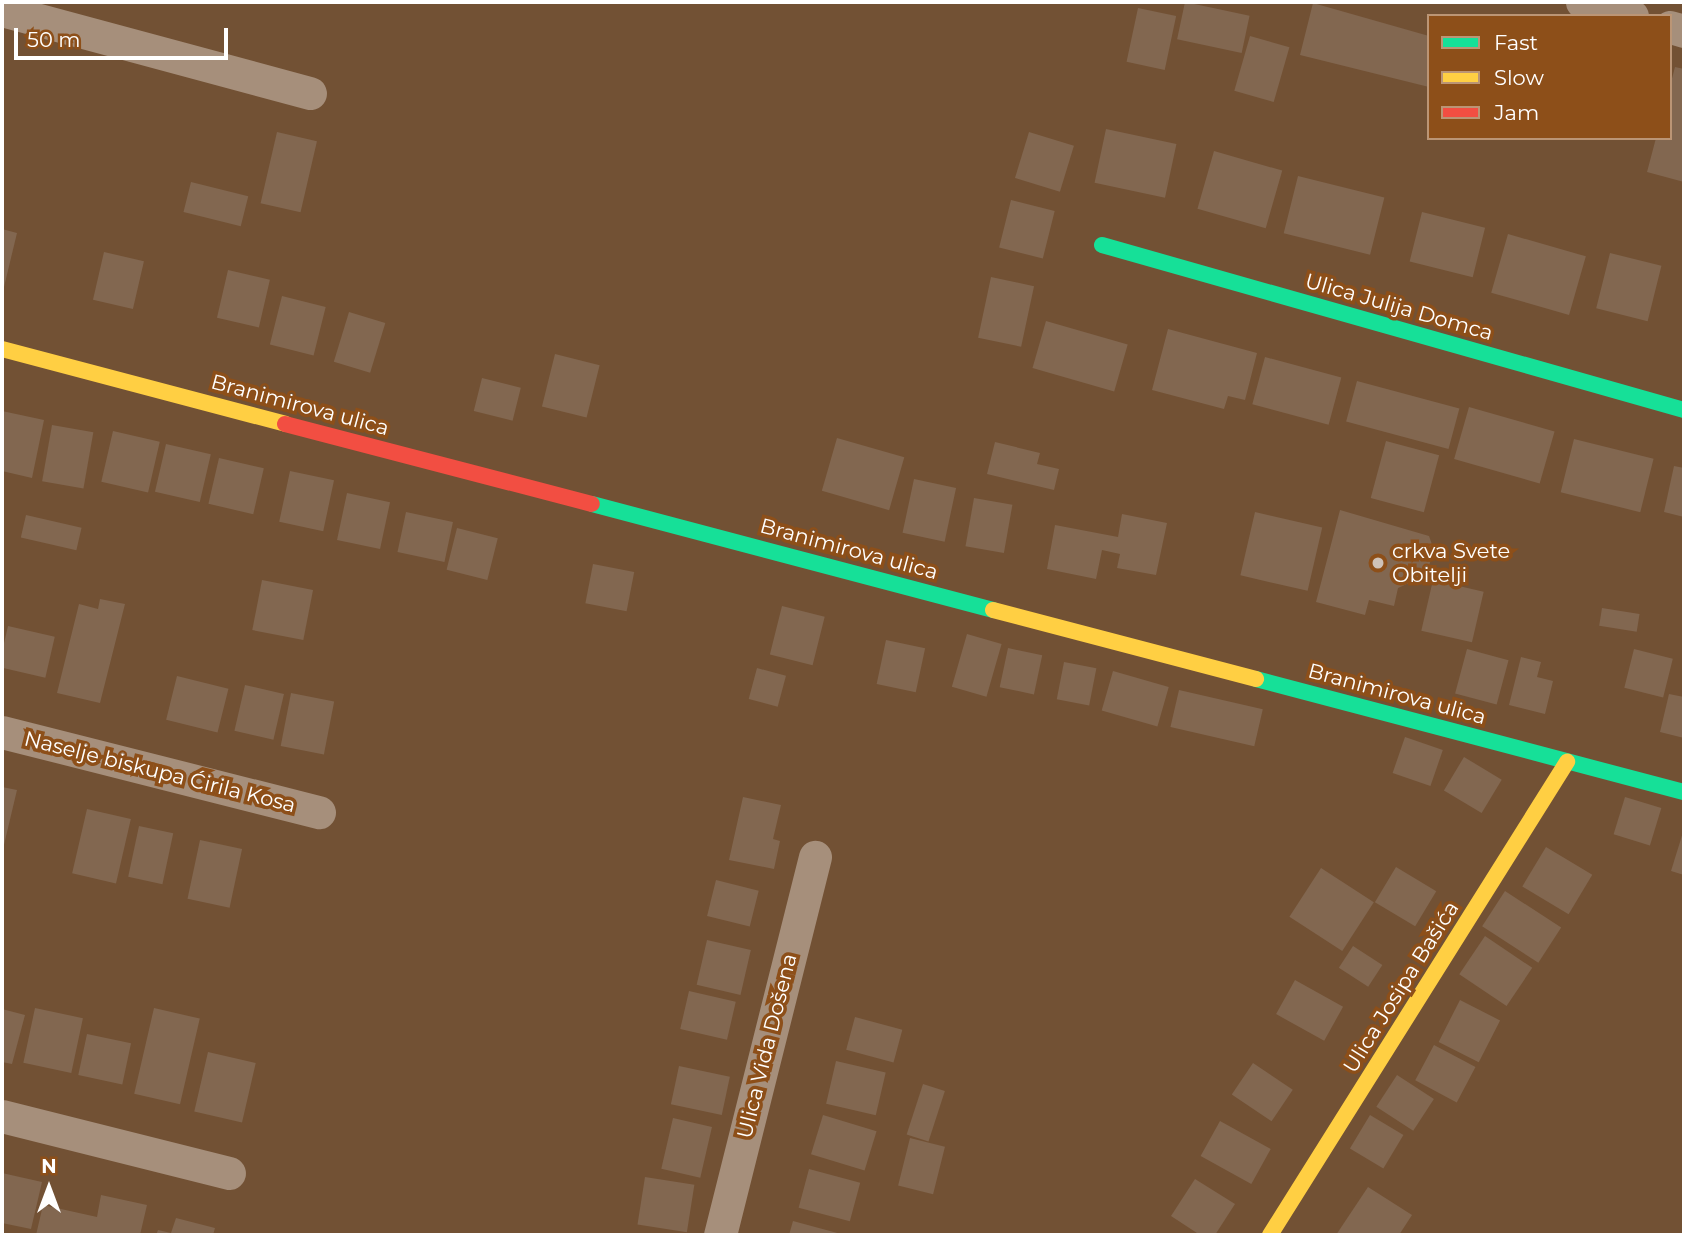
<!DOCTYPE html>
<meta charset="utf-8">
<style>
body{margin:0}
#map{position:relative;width:1686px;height:1237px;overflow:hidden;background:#725134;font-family:Montserrat,sans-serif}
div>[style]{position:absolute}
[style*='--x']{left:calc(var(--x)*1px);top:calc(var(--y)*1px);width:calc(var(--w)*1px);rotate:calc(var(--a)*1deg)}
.building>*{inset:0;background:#826750;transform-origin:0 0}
.street>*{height:33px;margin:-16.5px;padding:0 16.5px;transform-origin:16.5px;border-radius:16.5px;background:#a68f7b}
.fast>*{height:16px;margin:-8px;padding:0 8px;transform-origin:8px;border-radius:8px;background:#16e098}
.slow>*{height:16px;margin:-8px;padding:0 8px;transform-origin:8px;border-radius:8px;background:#ffcf43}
.jam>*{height:16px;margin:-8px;padding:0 8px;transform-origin:8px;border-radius:8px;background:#f24e42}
.dots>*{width:19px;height:19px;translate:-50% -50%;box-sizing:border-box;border:4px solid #8d4f19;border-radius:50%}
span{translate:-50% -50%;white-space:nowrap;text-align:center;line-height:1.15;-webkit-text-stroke:7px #8d4f19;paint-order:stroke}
.street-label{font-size:21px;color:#fff}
.poi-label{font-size:21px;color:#fff}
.left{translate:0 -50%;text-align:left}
.frame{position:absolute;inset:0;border:4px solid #fff;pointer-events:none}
.legend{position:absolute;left:1427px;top:14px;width:245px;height:126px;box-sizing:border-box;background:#8d4f19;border:2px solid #bb9575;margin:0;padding:9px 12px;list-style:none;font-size:21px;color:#fff}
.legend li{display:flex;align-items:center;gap:14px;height:35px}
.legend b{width:35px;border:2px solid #bb9575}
.north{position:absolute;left:14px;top:1153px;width:70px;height:70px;-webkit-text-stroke:5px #8d4f19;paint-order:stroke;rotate:0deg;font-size:19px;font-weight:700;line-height:28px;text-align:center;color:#fff}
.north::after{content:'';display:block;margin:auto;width:24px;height:32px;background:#fff;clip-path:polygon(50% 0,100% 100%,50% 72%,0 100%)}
.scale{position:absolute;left:14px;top:28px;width:214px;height:32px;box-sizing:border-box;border:4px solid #fff;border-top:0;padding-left:9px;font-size:21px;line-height:24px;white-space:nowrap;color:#fff;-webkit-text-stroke:5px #8d4f19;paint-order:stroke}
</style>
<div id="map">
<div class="building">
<i style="left:1185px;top:2px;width:66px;height:38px;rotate:12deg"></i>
<i style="clip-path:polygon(1313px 3px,1429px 36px,1429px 87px,1300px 55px)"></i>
<i style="left:1138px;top:8px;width:39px;height:55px;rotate:12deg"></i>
<i style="left:1250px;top:36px;width:41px;height:57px;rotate:16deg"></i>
<i style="clip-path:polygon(1675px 67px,1684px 69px,1684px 182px,1647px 172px,1656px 138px,1670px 138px,1670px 86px)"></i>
<i style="left:1106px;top:129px;width:72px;height:55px;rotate:12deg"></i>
<i style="left:277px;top:132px;width:41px;height:73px;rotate:13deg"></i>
<i style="left:1029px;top:132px;width:47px;height:48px;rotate:17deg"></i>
<i style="left:1214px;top:151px;width:71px;height:60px;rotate:16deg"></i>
<i style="left:1298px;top:176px;width:89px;height:59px;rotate:14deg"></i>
<i style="left:191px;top:182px;width:59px;height:31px;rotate:14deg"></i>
<i style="left:1011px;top:200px;width:45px;height:49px;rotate:14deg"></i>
<i style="left:1422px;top:212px;width:65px;height:51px;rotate:14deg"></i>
<i style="clip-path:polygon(2px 229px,17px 233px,4px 287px,2px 287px)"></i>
<i style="left:1508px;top:234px;width:81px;height:61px;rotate:16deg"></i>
<i style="left:104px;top:252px;width:41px;height:49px;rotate:13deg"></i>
<i style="left:1610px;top:253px;width:53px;height:57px;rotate:14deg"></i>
<i style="left:228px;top:270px;width:43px;height:49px;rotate:13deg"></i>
<i style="left:991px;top:277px;width:44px;height:62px;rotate:12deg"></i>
<i style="left:282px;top:296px;width:45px;height:50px;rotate:14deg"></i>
<i style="left:349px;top:312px;width:38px;height:52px;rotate:17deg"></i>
<i style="left:1046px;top:321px;width:85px;height:49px;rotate:16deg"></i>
<i style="clip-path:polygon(1168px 329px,1257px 353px,1245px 400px,1228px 396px,1224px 409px,1152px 390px)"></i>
<i style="left:555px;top:354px;width:46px;height:54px;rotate:14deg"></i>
<i style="left:1265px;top:357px;width:79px;height:49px;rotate:15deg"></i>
<i style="left:482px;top:378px;width:40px;height:34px;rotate:14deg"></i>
<i style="left:1357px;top:381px;width:106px;height:42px;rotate:15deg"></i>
<i style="left:1469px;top:407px;width:89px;height:54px;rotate:16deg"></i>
<i style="clip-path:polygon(2px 411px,44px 420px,32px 478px,2px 471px)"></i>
<i style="left:52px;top:425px;width:42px;height:57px;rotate:10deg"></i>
<i style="left:113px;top:431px;width:48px;height:52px;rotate:13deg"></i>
<i style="left:837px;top:438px;width:70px;height:55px;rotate:16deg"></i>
<i style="left:1574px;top:439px;width:82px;height:55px;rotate:14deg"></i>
<i style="left:1386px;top:441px;width:55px;height:59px;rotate:15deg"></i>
<i style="clip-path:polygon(995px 442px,1040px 453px,1037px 464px,1059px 469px,1054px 490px,987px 474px)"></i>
<i style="left:166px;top:444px;width:46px;height:49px;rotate:13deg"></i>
<i style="left:219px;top:458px;width:46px;height:47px;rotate:13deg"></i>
<i style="clip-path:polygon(1674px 466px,1684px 468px,1684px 517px,1664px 512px)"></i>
<i style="left:290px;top:471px;width:45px;height:52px;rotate:12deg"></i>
<i style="left:914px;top:479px;width:43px;height:55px;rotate:12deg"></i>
<i style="left:347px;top:493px;width:44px;height:48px;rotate:12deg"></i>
<i style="left:974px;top:498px;width:39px;height:49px;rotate:10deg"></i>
<i style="clip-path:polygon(1340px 510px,1429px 536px,1434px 550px,1426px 575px,1398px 588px,1394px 606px,1369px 600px,1365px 615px,1316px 602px)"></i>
<i style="left:406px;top:512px;width:48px;height:41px;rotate:12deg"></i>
<i style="left:1255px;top:512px;width:69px;height:65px;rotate:13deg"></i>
<i style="clip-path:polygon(1122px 514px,1167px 523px,1156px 575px,1117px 568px,1120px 554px,1102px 550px,1096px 579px,1047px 569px,1055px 525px,1118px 537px)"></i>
<i style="left:26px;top:515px;width:57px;height:23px;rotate:13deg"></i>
<i style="left:457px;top:528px;width:42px;height:43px;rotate:14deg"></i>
<i style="left:593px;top:564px;width:42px;height:40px;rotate:11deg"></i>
<i style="left:262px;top:580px;width:52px;height:51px;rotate:11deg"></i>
<i style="left:1433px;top:580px;width:52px;height:52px;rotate:13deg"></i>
<i style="clip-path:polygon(100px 599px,125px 604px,100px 703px,57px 693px,79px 604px,98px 609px)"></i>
<i style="left:782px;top:606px;width:44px;height:50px;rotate:14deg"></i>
<i style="left:1602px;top:608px;width:38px;height:18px;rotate:9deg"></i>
<i style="left:8px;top:626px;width:48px;height:42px;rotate:13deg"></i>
<i style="left:967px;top:634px;width:36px;height:55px;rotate:16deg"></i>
<i style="left:886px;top:640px;width:40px;height:45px;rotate:12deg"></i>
<i style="left:1008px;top:648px;width:35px;height:40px;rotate:12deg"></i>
<i style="left:1467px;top:649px;width:43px;height:46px;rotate:15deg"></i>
<i style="left:1634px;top:649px;width:40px;height:40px;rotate:14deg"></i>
<i style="clip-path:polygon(1521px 657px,1541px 662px,1537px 677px,1553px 681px,1545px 714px,1509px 705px)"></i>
<i style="left:1064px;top:662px;width:33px;height:38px;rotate:11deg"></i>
<i style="left:757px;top:668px;width:30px;height:32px;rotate:15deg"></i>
<i style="left:1113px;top:671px;width:58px;height:41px;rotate:16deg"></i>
<i style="left:177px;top:676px;width:53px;height:45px;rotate:14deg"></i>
<i style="left:245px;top:685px;width:40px;height:47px;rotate:13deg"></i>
<i style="left:1179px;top:690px;width:86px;height:38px;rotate:13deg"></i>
<i style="left:291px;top:693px;width:44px;height:54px;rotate:11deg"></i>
<i style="clip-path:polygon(1669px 694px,1684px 697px,1684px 738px,1660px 732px)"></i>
<i style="left:1405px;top:737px;width:40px;height:38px;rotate:19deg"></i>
<i style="left:1464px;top:757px;width:44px;height:39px;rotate:31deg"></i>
<i style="clip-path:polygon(2px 787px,17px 790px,3px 849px,2px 849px)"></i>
<i style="clip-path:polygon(743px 797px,781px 805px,773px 839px,780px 841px,774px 869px,729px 860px)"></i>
<i style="left:1625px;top:797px;width:38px;height:39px;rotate:17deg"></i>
<i style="left:87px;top:809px;width:45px;height:66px;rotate:13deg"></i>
<i style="left:139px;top:826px;width:35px;height:52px;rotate:12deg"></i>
<i style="clip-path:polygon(1684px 829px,1684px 875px,1671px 871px)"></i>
<i style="left:200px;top:840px;width:43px;height:60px;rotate:12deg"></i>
<i style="left:1546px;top:847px;width:54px;height:46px;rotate:31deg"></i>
<i style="left:1396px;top:867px;width:47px;height:41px;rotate:31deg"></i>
<i style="left:1321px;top:868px;width:63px;height:58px;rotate:33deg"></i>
<i style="left:716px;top:880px;width:44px;height:37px;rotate:14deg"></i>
<i style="left:1505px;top:891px;width:67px;height:42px;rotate:33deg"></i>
<i style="left:1485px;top:936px;width:57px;height:46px;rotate:34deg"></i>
<i style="left:707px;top:940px;width:45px;height:46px;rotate:13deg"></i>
<i style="left:1353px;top:946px;width:35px;height:26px;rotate:33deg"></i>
<i style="left:1295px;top:980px;width:55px;height:39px;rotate:29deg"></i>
<i style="left:689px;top:991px;width:48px;height:39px;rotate:13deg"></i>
<i style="left:1460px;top:1000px;width:45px;height:47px;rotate:27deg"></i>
<i style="left:35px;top:1008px;width:49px;height:56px;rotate:12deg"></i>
<i style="left:154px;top:1008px;width:47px;height:88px;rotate:13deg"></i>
<i style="clip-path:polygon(2px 1009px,25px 1015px,12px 1064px,2px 1062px)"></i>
<i style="left:855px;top:1017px;width:49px;height:34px;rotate:15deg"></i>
<i style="left:87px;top:1034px;width:45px;height:42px;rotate:12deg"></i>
<i style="left:1434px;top:1045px;width:47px;height:40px;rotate:28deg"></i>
<i style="left:208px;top:1052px;width:49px;height:61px;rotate:13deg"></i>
<i style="left:836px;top:1061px;width:51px;height:44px;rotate:13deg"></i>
<i style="left:1253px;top:1063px;width:48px;height:38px;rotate:34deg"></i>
<i style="left:679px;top:1066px;width:52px;height:39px;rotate:12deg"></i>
<i style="left:1397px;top:1075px;width:44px;height:38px;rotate:33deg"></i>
<i style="left:923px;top:1084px;width:23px;height:53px;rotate:18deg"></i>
<i style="left:823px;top:1115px;width:56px;height:41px;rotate:17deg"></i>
<i style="left:1370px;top:1115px;width:39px;height:39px;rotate:31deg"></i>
<i style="left:673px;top:1118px;width:40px;height:52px;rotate:13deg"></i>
<i style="left:1220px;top:1121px;width:58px;height:40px;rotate:29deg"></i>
<i style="left:910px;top:1138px;width:36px;height:49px;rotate:14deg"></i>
<i style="left:809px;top:1169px;width:53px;height:40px;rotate:15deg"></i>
<i style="clip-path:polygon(2px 1173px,42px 1182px,31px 1229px,2px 1223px)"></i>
<i style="left:645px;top:1177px;width:50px;height:48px;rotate:9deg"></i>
<i style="clip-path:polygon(1195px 1179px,1235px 1204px,1215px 1235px,1200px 1235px,1171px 1216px)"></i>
<i style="clip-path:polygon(1368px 1187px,1412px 1215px,1399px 1235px,1336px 1235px)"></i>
<i style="clip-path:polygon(101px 1195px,147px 1205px,140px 1235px,36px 1235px,43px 1205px,97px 1217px)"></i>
<i style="clip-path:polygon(176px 1218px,215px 1228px,213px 1235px,156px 1235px,158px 1230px,171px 1233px)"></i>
<i style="clip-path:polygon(793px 1221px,841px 1234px,841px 1235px,789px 1235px)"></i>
</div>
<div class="street">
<i style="--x:1582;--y:2;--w:52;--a:15.6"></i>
<i style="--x:2;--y:10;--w:319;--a:15.1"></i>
<i style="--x:1670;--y:27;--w:15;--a:16"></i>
<i style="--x:2;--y:732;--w:327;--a:14.2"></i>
<i style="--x:2;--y:1116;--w:234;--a:14.1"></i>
<i style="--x:720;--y:1235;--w:390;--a:-75.9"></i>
</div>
<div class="fast">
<i style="--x:1102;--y:245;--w:605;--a:15.83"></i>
<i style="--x:592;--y:504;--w:415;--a:14.8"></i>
<i style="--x:1256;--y:679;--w:443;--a:14.8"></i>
</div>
<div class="slow">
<i style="--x:2;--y:349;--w:293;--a:14.8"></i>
<i style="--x:993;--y:610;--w:272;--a:14.7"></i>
<i style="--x:1270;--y:1235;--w:559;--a:-57.88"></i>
</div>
<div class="jam">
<i style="--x:285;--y:424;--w:317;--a:14.6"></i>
</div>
<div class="dots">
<i style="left:1378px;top:563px;background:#cec2b8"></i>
</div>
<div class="street-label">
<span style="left:1399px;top:307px;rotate:16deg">Ulica Julija Domca</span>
<span style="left:300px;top:405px;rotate:15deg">Branimirova ulica</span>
<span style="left:849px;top:549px;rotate:15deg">Branimirova ulica</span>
<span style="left:1397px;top:694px;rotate:15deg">Branimirova ulica</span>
<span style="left:160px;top:772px;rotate:14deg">Naselje biskupa Ćirila Kosa</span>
<span style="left:1401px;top:987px;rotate:-58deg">Ulica Josipa Bašića</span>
<span style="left:767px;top:1046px;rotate:-76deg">Ulica Vida Došena</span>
</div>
<div class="poi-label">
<span class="left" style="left:1392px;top:563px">crkva Svete<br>Obitelji</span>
</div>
<div class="frame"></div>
<ul class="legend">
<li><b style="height:9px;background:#16e098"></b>Fast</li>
<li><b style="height:9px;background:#ffcf43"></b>Slow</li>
<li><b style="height:9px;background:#f24e42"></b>Jam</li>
</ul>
<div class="north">N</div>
<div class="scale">50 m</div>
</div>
